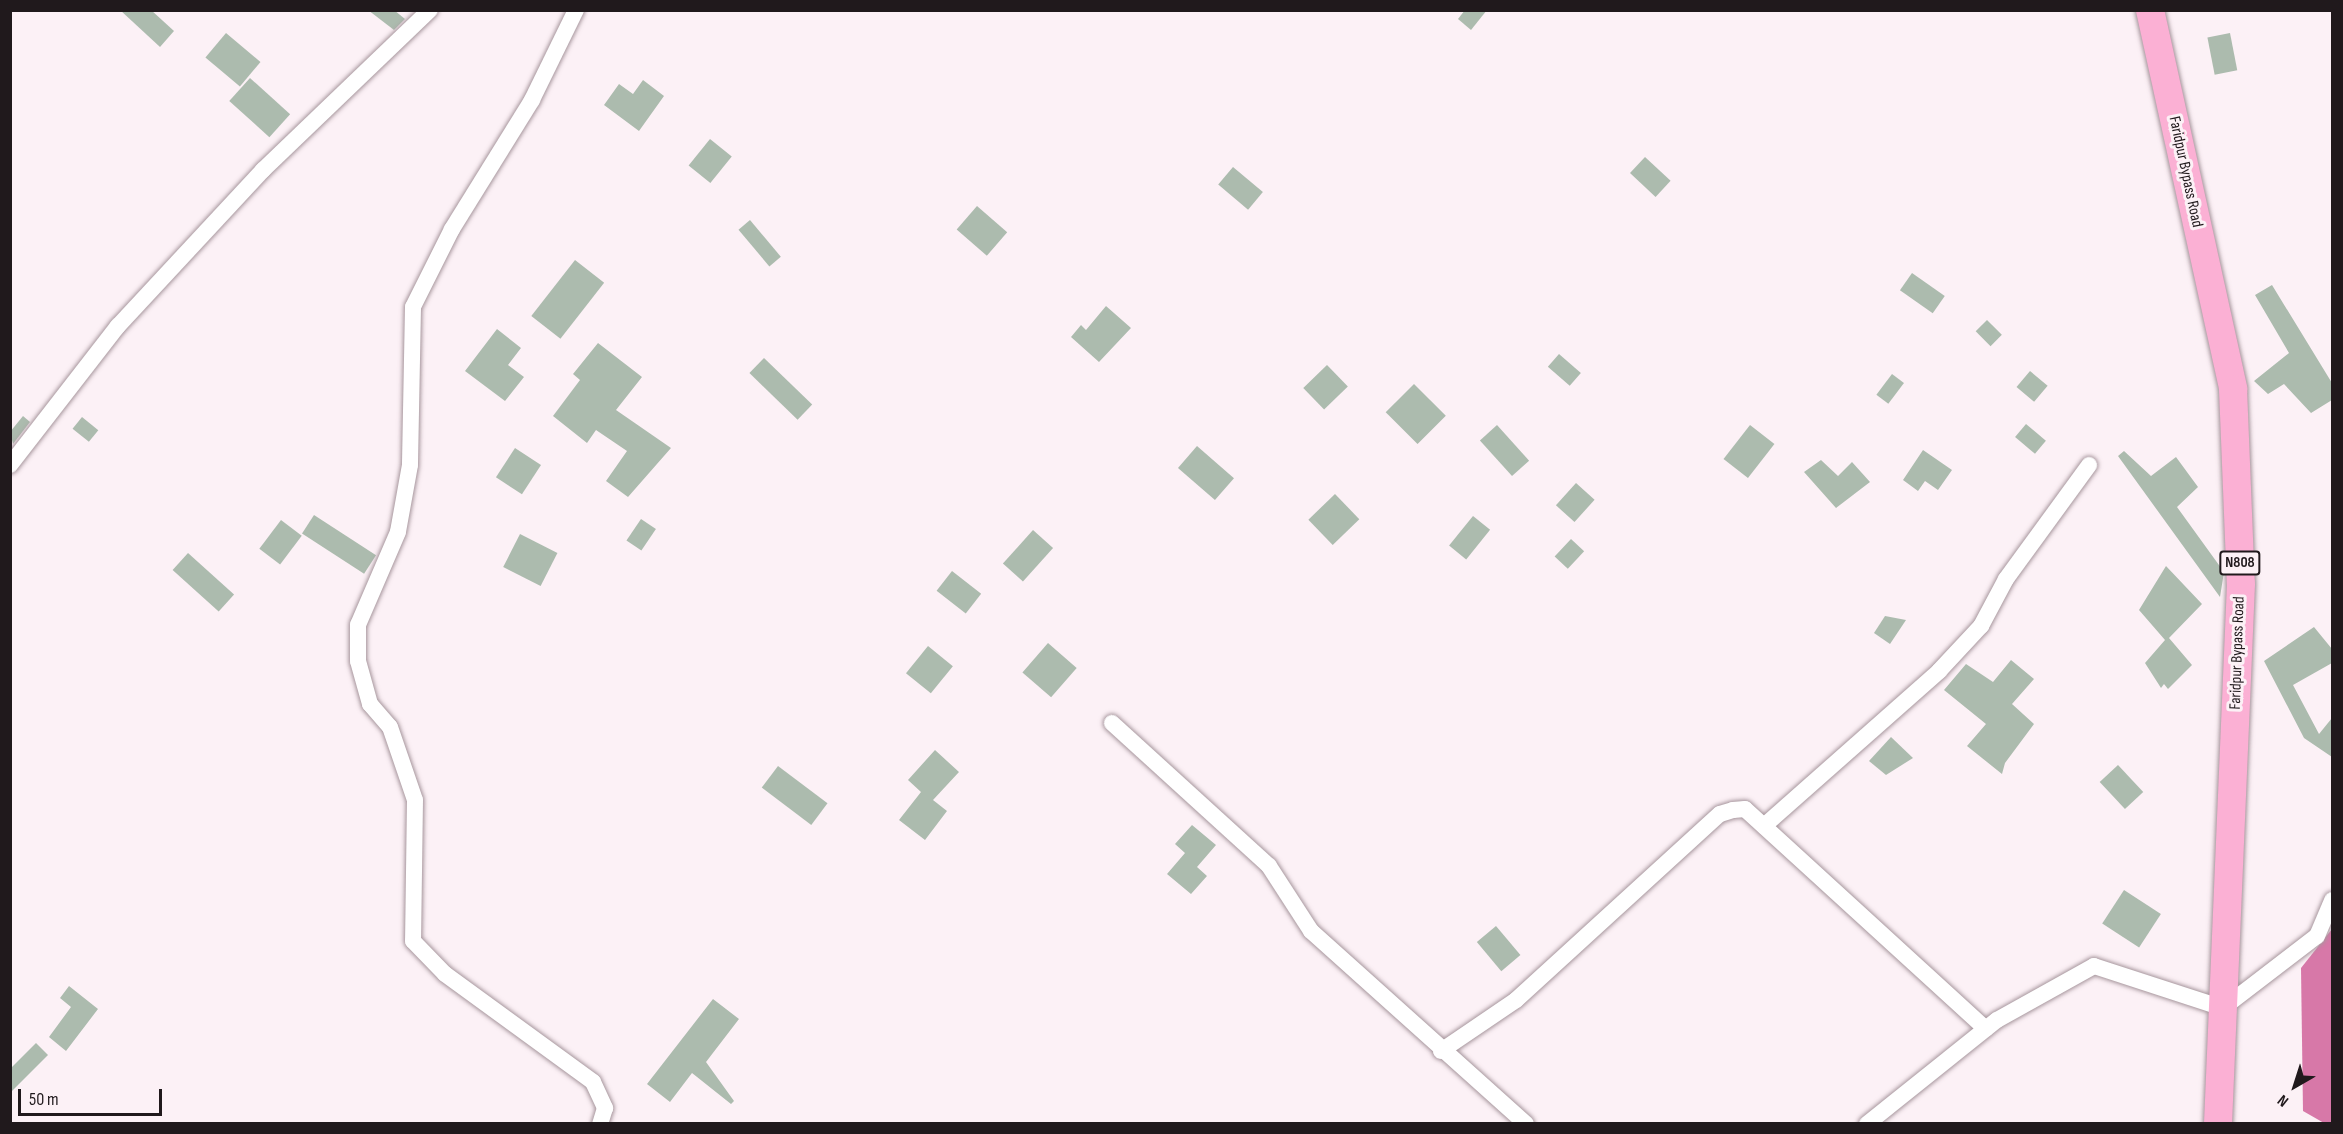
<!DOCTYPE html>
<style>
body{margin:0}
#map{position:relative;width:2343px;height:1134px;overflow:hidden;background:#fcf1f6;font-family:"Sofia Sans Condensed",sans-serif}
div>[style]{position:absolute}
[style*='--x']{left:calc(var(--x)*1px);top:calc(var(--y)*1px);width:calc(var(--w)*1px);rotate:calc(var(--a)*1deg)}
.water>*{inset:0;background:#d778a8}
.building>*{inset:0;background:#acbbae;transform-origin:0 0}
.roads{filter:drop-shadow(0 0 2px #a7969d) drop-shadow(0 0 2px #a7969d)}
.minor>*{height:16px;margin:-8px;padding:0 8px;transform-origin:8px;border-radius:8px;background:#fff}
.trunk>*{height:28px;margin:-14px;padding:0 14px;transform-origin:14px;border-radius:14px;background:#fbb0d4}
span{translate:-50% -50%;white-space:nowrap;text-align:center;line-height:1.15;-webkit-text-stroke:6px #fcf1f6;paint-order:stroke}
.shield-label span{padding:2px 4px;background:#fcf1f6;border:2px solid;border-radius:4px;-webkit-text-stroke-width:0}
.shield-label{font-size:15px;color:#20191c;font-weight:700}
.street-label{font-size:16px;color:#20191c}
.frame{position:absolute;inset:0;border:12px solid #20191c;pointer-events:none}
.north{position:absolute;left:2265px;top:1056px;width:60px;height:60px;-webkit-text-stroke:4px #fcf1f6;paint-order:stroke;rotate:219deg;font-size:16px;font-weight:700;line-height:24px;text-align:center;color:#20191c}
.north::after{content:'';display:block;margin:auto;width:21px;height:27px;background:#20191c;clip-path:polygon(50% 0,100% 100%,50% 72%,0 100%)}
.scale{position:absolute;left:18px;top:1089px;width:144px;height:27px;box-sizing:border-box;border:3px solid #20191c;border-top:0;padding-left:8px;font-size:18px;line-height:21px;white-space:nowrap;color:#20191c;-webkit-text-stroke:4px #fcf1f6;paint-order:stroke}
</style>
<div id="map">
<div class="water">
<i style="clip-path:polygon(2332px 929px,2332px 1123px,2324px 1123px,2303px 1111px,2301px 968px)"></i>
</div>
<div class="building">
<i style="clip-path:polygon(120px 10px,151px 10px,174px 31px,160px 47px)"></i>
<i style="clip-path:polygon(368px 10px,394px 10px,405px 19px,394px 30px)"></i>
<i style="clip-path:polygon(1465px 10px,1487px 10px,1471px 30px,1458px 19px)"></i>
<i style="left:226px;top:33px;width:45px;height:32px;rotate:40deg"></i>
<i style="left:2230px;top:33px;width:38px;height:23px;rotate:79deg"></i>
<i style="left:250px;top:78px;width:54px;height:31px;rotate:42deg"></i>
<i style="clip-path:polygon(643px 80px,664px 96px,639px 131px,604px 105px,619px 84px,633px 94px)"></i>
<i style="left:710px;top:139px;width:28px;height:34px;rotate:39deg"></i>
<i style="left:1645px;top:157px;width:35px;height:22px;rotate:43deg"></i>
<i style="left:1233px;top:167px;width:39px;height:23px;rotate:40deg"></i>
<i style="left:977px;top:206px;width:40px;height:31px;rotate:41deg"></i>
<i style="left:750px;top:220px;width:48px;height:15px;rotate:50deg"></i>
<i style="left:575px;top:260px;width:37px;height:71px;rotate:38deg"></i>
<i style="left:1912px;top:273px;width:40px;height:21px;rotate:35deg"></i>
<i style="clip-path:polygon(2272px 285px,2332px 383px,2332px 400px,2311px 413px,2284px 384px,2268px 394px,2254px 381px,2289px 353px,2255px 295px)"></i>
<i style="clip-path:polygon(1106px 306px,1131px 328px,1099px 362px,1071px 337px,1081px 325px,1086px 330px)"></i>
<i style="left:1987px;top:320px;width:21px;height:16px;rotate:45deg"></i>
<i style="clip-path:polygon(497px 329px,521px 348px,508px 365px,524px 377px,505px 401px,465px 371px)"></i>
<i style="clip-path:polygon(598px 343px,642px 377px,616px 410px,671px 448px,628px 497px,606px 481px,627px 451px,596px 430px,587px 443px,553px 416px,580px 380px,573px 374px)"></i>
<i style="left:1559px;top:354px;width:29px;height:17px;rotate:41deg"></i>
<i style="left:764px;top:358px;width:67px;height:21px;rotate:44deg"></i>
<i style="left:1327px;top:365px;width:30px;height:33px;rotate:46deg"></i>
<i style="left:2030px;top:371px;width:23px;height:21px;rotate:40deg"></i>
<i style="left:1892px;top:374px;width:15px;height:26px;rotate:37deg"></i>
<i style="left:1414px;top:384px;width:45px;height:40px;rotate:45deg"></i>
<i style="clip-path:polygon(23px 416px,30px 422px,13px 444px,10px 432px)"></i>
<i style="left:82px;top:417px;width:21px;height:15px;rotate:39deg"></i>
<i style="left:2026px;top:424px;width:26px;height:17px;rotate:40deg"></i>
<i style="left:1497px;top:425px;width:48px;height:23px;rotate:48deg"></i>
<i style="left:1750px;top:425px;width:31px;height:43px;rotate:38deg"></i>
<i style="left:1197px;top:446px;width:49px;height:29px;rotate:41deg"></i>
<i style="left:515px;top:448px;width:31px;height:35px;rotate:33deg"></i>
<i style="clip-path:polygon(1923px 450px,1952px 470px,1938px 490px,1925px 481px,1918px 491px,1903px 480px)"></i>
<i style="clip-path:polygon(2124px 451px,2151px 476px,2176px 457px,2198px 487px,2177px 507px,2224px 572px,2220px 597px,2118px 456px)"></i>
<i style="clip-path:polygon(1821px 460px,1838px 476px,1852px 462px,1870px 482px,1836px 508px,1804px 472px)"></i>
<i style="left:1576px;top:483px;width:25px;height:30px;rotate:42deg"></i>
<i style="left:1335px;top:494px;width:35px;height:37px;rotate:46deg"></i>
<i style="left:314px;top:515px;width:74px;height:22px;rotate:33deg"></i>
<i style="left:1473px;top:516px;width:22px;height:38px;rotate:39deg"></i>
<i style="left:641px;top:519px;width:18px;height:26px;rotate:34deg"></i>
<i style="left:281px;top:520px;width:26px;height:36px;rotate:37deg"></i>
<i style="left:1033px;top:530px;width:27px;height:45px;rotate:42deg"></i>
<i style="left:520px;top:534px;width:42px;height:37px;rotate:27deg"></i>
<i style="left:1571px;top:539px;width:18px;height:24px;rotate:43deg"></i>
<i style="left:188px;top:553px;width:62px;height:23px;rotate:42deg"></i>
<i style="clip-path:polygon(2166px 566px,2202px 604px,2169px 638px,2192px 665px,2168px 689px,2164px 684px,2161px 688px,2145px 663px,2165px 640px,2139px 610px)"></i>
<i style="left:952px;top:571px;width:37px;height:25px;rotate:38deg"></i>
<i style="clip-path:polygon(1885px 616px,1906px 620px,1890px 644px,1874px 633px)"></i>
<i style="clip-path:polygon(2314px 627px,2332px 649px,2332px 663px,2293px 685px,2319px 734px,2332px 718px,2332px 757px,2304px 738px,2264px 661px)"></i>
<i style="left:1048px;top:643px;width:38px;height:39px;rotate:41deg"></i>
<i style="left:928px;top:646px;width:32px;height:35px;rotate:39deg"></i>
<i style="clip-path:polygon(2011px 660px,2034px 679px,2012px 704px,2034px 724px,2005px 763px,2002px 774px,1967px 746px,1986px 724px,1944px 690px,1966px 664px,1993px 682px)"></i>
<i style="clip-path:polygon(1891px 737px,1913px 758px,1886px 775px,1869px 761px)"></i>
<i style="clip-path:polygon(935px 750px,959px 772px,933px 800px,947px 811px,925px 840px,899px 820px,921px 792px,908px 780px)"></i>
<i style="left:2118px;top:765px;width:37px;height:25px;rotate:47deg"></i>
<i style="left:778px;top:766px;width:62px;height:27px;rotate:37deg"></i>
<i style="clip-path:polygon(1192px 825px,1216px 845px,1197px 867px,1207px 876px,1191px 894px,1167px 874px,1185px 853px,1175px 844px)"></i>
<i style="left:2124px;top:890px;width:44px;height:40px;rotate:33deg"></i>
<i style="left:1496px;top:926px;width:38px;height:25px;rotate:50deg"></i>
<i style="clip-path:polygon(69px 986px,98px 1009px,66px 1051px,49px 1037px,71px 1007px,60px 998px)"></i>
<i style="clip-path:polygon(713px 999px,739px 1019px,706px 1062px,734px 1101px,731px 1104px,692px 1073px,670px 1102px,647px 1084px)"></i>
<i style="clip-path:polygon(36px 1043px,48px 1055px,10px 1093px,10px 1069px)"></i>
</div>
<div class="roads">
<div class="minor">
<i style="--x:576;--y:10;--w:100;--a:116.1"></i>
<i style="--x:532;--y:100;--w:152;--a:121.8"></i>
<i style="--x:452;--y:229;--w:87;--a:116.6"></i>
<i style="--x:413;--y:307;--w:158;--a:91.1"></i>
<i style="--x:410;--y:465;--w:68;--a:100.2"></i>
<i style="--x:398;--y:532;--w:101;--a:113.3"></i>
<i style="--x:358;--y:625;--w:36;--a:90"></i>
<i style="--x:358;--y:661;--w:45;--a:74.4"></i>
<i style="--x:370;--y:704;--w:30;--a:49"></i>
<i style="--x:390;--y:727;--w:77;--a:71.1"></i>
<i style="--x:415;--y:800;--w:141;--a:90.8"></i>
<i style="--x:413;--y:941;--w:46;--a:45.9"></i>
<i style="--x:445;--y:974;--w:183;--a:36.1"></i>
<i style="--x:593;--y:1082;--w:29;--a:65"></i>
<i style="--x:605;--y:1108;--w:17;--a:107"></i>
<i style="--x:10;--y:465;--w:176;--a:-52.2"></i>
<i style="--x:118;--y:326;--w:213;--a:-47.1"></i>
<i style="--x:263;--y:170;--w:231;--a:-43.8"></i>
<i style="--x:1112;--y:723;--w:212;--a:42.3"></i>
<i style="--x:1269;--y:866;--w:77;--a:57.1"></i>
<i style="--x:1311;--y:931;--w:289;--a:41.9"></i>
<i style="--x:1764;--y:826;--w:234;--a:-41.5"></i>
<i style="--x:1939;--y:671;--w:62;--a:-47"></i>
<i style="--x:1981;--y:626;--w:53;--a:-62"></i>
<i style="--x:2006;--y:579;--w:141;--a:-53.9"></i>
<i style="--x:1441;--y:1051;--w:91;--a:-34.2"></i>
<i style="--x:1516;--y:1000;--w:276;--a:-42.4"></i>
<i style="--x:1720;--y:814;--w:14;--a:-17"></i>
<i style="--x:1733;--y:810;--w:12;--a:-5"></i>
<i style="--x:1745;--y:809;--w:326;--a:42.4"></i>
<i style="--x:1867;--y:1124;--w:166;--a:-38.7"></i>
<i style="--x:1997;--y:1020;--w:111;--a:-29.1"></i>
<i style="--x:2094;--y:966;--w:136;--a:18"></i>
<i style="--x:2223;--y:1008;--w:118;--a:-37.5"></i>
<i style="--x:2317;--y:936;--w:39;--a:-67"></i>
</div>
<div class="trunk">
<i style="--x:2150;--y:10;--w:388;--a:77.6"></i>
<i style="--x:2233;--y:389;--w:195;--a:87.7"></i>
<i style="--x:2241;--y:584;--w:540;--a:92.44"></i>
</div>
</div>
<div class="shield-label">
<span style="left:2240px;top:563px">N808</span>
</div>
<div class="street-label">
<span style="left:2185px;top:172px;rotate:78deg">Faridpur Bypass Road</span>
<span style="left:2238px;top:653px;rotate:-88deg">Faridpur Bypass Road</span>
</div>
<div class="frame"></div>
<div class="north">N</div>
<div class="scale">50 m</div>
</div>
